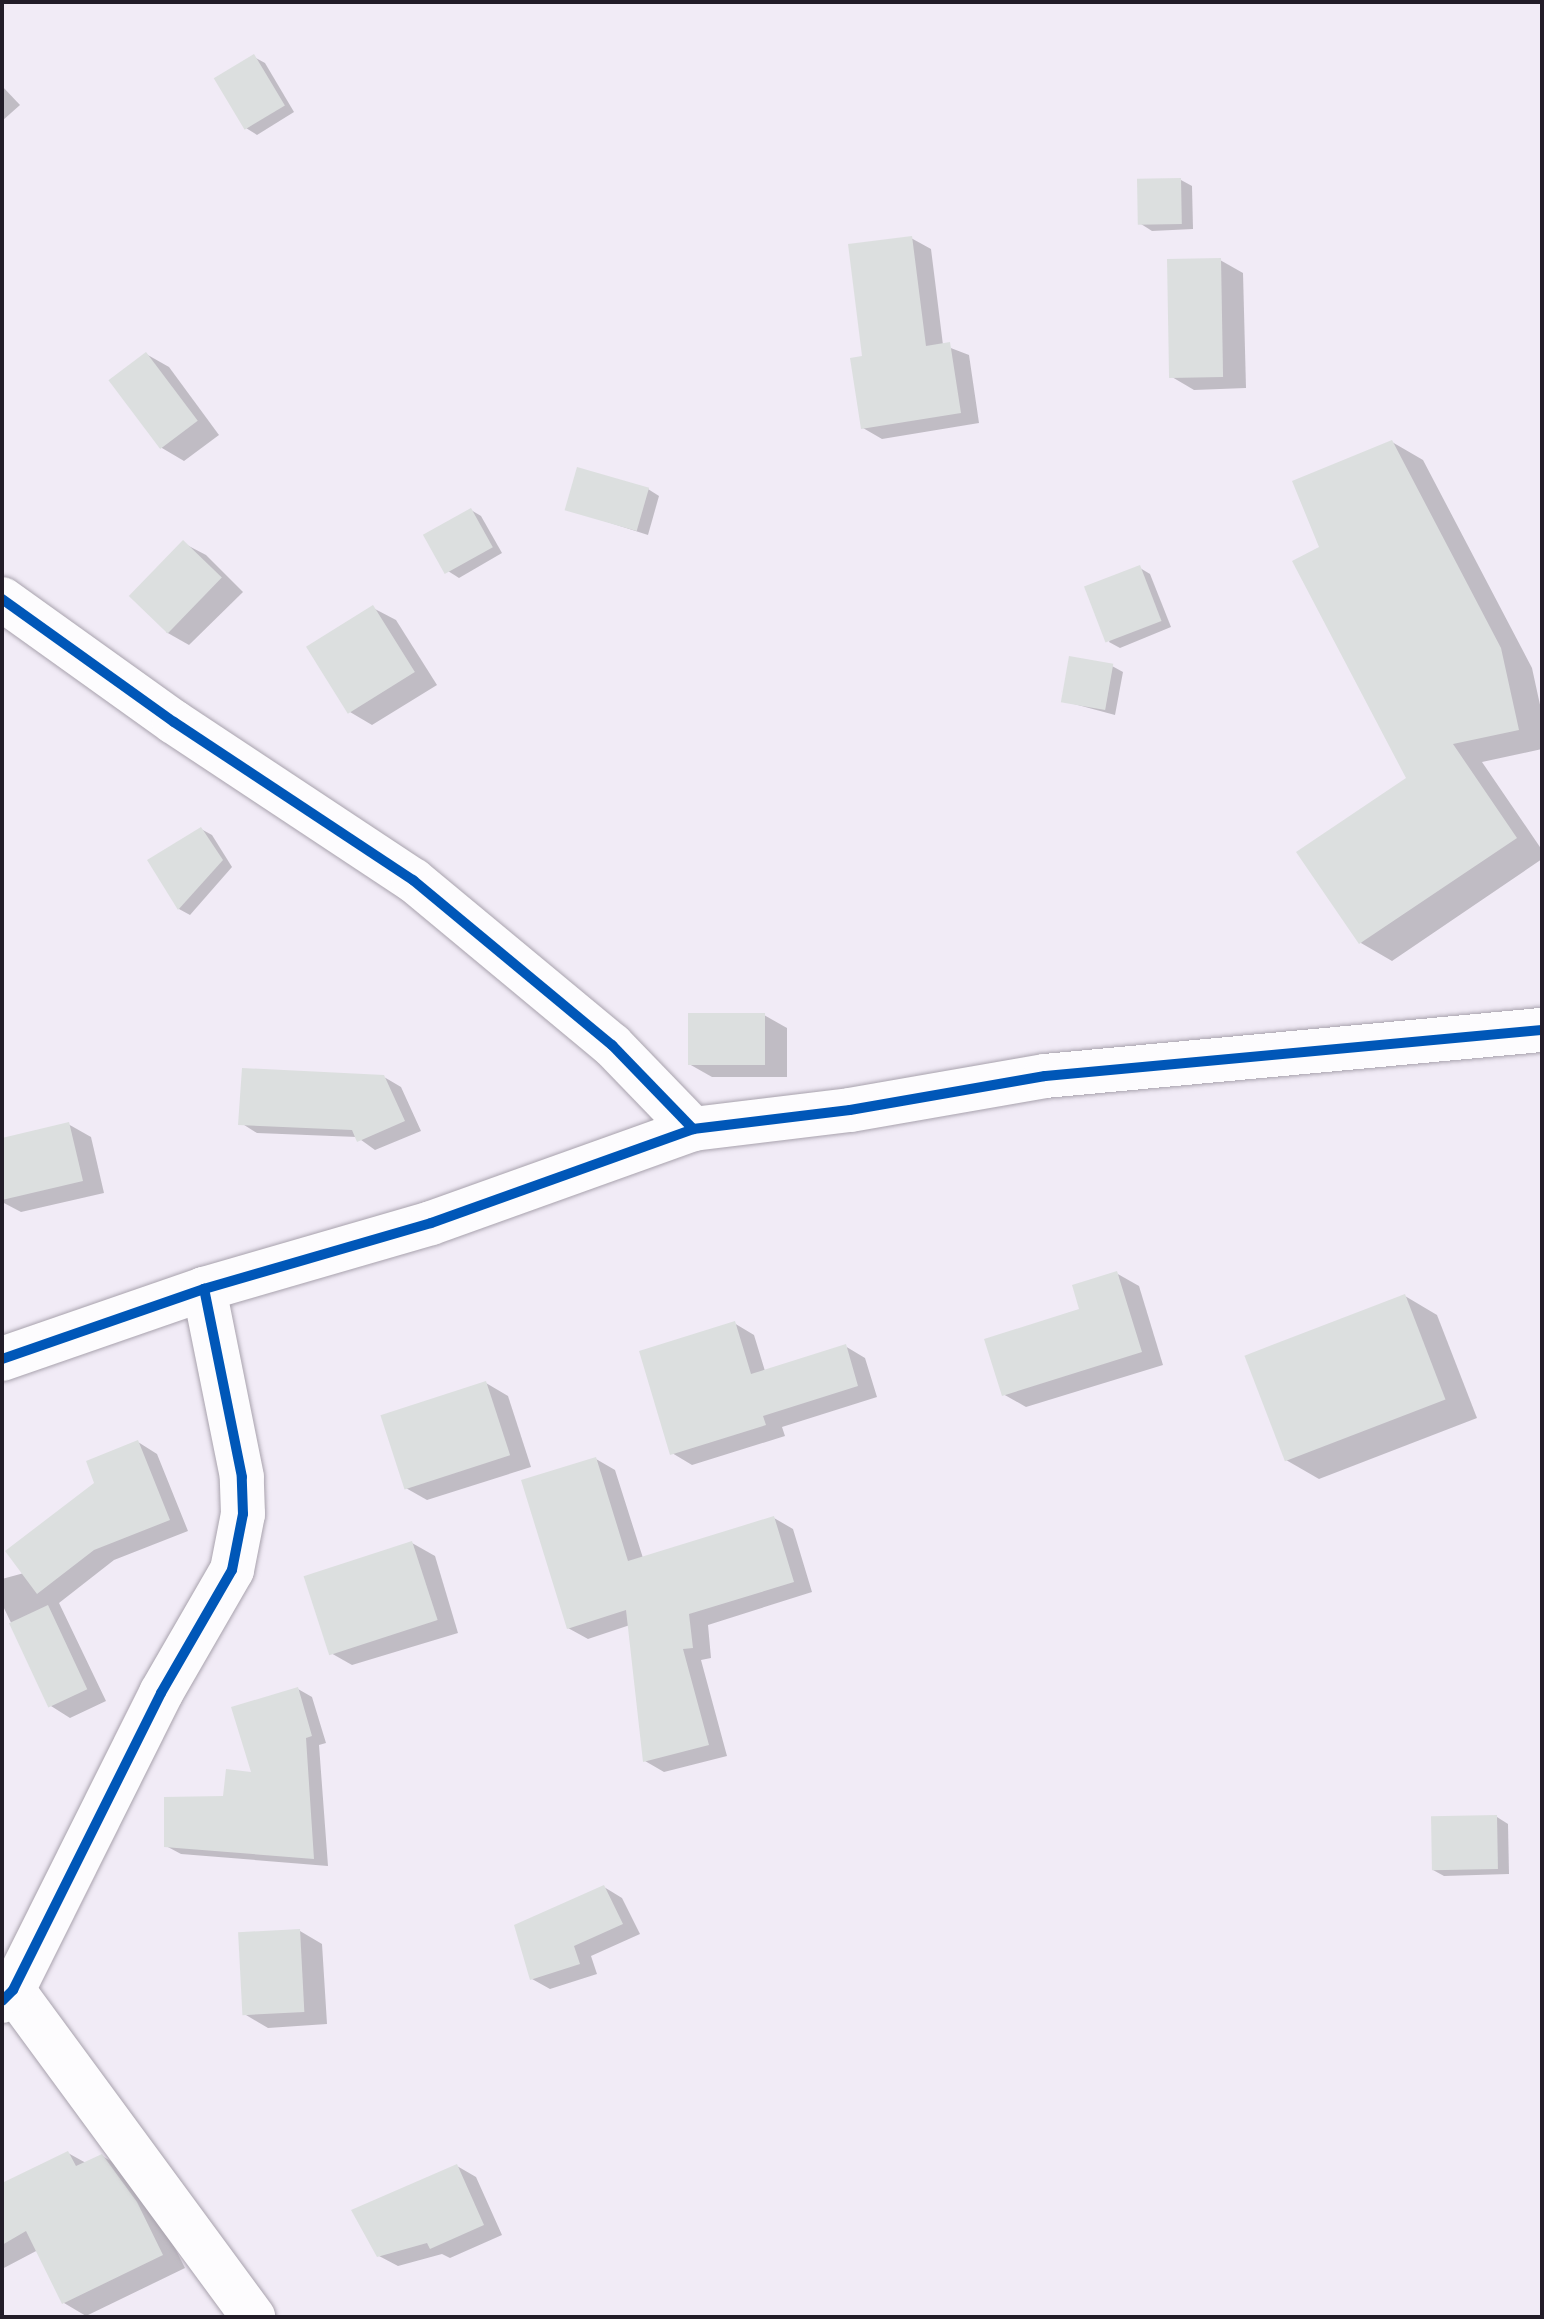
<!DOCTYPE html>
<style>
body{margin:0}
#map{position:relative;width:1544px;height:2319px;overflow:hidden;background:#f1ebf6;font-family:Karla,sans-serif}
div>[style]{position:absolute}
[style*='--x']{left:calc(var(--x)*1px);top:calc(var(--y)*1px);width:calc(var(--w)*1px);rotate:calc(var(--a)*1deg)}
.shadow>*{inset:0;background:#0003}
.building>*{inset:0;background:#dcdfdf;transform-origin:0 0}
.roads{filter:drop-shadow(0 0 2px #a8a2ad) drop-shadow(0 0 2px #a8a2ad)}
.minor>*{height:44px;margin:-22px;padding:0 22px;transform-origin:22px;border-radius:22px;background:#fdfcfe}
.cycleway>*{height:10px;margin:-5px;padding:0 5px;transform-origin:5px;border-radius:5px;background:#0057b8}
span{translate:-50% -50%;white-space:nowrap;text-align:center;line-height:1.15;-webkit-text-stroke:8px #fff;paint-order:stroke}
.frame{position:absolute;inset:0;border:4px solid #221c28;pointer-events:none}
</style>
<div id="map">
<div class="shadow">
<i style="clip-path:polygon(254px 57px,265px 63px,294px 112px,257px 135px,246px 128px)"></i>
<i style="clip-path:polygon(2px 86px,20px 105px,2px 121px)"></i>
<i style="clip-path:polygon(1181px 180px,1192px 186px,1193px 229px,1152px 231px,1141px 224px)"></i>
<i style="clip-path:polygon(911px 238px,931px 249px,943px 345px,969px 355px,979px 423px,882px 439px,863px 428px,864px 358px)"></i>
<i style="clip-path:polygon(1220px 260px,1243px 273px,1246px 388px,1194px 390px,1172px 377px)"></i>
<i style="clip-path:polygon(146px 354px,169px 367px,219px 435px,184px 461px,162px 448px)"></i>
<i style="clip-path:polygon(1392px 442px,1423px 460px,1532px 668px,1542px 714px,1542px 749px,1482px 762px,1542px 850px,1542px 859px,1392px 961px,1361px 943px,1408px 778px,1322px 548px)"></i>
<i style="clip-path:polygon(648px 489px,659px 496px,648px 535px,567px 509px)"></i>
<i style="clip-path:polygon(471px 510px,481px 516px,502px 553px,459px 578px,448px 571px)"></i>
<i style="clip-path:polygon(183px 543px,206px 555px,243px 592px,189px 645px,166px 632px)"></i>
<i style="clip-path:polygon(1140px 568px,1150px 574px,1171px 627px,1120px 648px,1109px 642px)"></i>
<i style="clip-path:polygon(373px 608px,396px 620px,437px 685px,372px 725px,350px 712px)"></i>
<i style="clip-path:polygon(1112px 666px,1123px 672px,1115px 715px,1063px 701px)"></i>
<i style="clip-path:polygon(201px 829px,212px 835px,232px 867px,190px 915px,179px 909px,150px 860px)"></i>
<i style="clip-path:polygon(764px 1015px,787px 1028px,787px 1077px,712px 1077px,689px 1064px)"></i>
<i style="clip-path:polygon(384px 1077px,401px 1087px,421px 1131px,375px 1150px,357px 1137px,257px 1133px,241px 1123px)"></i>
<i style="clip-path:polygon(68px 1124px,91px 1137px,104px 1193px,21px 1212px,2px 1202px,2px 1140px)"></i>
<i style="clip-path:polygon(1116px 1273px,1139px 1286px,1163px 1365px,1026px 1407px,1003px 1394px)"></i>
<i style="clip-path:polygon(1405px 1296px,1437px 1315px,1477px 1418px,1319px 1479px,1286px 1460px)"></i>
<i style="clip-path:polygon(734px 1323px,754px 1335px,765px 1371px,845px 1346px,865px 1358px,877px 1397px,782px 1427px,785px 1436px,692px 1465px,672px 1453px)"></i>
<i style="clip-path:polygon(486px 1383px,508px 1396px,531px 1467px,427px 1500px,404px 1487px)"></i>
<i style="clip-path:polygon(138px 1442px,157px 1454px,188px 1531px,114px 1560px,59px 1603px,106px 1701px,70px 1718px,51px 1706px,2px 1604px,2px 1579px,24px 1573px,96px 1483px)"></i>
<i style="clip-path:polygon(596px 1459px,615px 1470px,643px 1558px,774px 1518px,793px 1529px,812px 1592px,708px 1625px,711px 1658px,701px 1660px,727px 1756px,664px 1772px,645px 1761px,630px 1625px,588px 1639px,568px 1628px)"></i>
<i style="clip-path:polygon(412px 1543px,435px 1556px,458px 1633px,352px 1665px,329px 1652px)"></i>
<i style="clip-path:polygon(298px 1689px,312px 1697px,326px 1743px,319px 1745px,328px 1866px,181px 1854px,166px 1846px,254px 1774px)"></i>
<i style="clip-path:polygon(1497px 1817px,1508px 1824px,1509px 1874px,1444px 1876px,1433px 1870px)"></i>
<i style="clip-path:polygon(604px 1887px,622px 1898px,640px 1934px,591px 1956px,597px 1974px,550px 1989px,532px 1979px)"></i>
<i style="clip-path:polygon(300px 1931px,322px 1944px,327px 2024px,268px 2028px,246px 2015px)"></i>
<i style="clip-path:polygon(68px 2153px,86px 2163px,102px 2156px,125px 2169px,159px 2216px,185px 2268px,86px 2316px,64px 2303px,38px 2250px,2px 2269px,2px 2186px)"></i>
<i style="clip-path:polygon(457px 2166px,476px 2177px,502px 2235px,450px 2258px,442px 2254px,398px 2266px,379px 2256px)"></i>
</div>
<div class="building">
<i style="left:254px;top:54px;width:60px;height:47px;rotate:59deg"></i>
<i style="left:1181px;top:178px;width:46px;height:44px;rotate:89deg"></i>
<i style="clip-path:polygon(912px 236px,926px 346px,950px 342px,961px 413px,861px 429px,850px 358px,862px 356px,848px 244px)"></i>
<i style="left:1221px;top:258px;width:119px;height:54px;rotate:89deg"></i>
<i style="left:146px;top:352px;width:86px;height:47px;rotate:53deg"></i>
<i style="clip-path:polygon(1392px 440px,1501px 648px,1519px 730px,1453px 744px,1517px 838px,1359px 944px,1296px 852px,1406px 778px,1292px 561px,1319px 547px,1292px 481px)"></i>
<i style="left:577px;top:467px;width:75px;height:45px;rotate:16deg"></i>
<i style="left:471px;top:508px;width:45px;height:55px;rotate:61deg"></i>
<i style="left:183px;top:540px;width:54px;height:78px;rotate:44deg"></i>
<i style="left:1140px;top:565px;width:60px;height:60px;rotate:69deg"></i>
<i style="left:373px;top:605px;width:79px;height:79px;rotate:58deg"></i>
<i style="left:1069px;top:656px;width:45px;height:47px;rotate:10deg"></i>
<i style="clip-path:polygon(201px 827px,223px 860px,178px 910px,147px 860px)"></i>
<i style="left:688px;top:1013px;width:77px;height:52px"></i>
<i style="clip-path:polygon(242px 1068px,384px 1075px,405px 1121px,357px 1142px,352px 1130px,238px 1125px)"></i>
<i style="clip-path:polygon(69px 1122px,83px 1181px,2px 1200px,2px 1138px)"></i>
<i style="clip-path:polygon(1117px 1271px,1142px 1352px,1002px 1396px,984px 1339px,1079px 1309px,1072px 1285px)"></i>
<i style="left:1405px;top:1294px;width:113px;height:172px;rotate:69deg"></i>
<i style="clip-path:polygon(735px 1321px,751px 1374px,846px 1344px,858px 1386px,763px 1416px,766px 1425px,670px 1455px,639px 1351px)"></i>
<i style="left:486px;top:1381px;width:78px;height:111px;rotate:72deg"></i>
<i style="clip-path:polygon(138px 1440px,170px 1520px,94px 1550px,37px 1594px,5px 1551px,94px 1483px,86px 1461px)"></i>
<i style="clip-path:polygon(596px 1457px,628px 1561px,774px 1516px,794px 1582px,689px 1614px,693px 1648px,683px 1649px,709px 1745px,643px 1762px,626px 1610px,567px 1629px,521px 1480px)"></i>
<i style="left:412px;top:1541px;width:83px;height:114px;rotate:72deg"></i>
<i style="left:48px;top:1605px;width:93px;height:43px;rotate:65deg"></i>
<i style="clip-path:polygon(298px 1687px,312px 1736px,306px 1738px,314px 1859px,164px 1847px,164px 1797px,223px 1796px,226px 1769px,251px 1772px,231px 1707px)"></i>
<i style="left:1497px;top:1815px;width:54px;height:66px;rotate:89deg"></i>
<i style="clip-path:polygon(604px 1885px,623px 1924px,574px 1946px,580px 1964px,530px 1980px,514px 1925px)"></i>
<i style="left:300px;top:1929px;width:83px;height:62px;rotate:87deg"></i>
<i style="clip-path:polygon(68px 2151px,76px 2166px,102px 2154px,137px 2202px,163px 2255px,62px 2304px,26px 2231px,2px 2245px,2px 2183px)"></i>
<i style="clip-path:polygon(457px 2164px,484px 2225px,430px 2249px,427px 2243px,377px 2257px,351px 2210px)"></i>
</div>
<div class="roads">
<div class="minor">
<i style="--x:2;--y:599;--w:211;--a:35.6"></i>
<i style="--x:174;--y:722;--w:287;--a:33.5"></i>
<i style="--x:413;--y:880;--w:259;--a:39.7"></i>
<i style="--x:612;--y:1045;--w:117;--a:46"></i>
<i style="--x:2;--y:1359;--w:214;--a:-19.1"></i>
<i style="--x:204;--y:1289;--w:236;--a:-16.2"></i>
<i style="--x:431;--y:1223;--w:278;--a:-19.7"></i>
<i style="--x:693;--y:1129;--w:158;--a:-6.9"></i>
<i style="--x:850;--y:1110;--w:198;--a:-9.9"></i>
<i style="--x:1045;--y:1076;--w:499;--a:-5.3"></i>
<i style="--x:13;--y:1990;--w:406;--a:53.7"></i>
<i style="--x:2;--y:2001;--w:16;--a:-45"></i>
<i style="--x:13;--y:1990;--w:332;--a:-63.5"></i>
<i style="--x:161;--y:1693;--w:142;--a:-60"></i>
<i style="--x:232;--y:1570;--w:57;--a:-78.9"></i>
<i style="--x:243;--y:1514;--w:37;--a:-92"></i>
<i style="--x:242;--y:1477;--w:192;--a:-101.4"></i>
</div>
</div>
<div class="cycleway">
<i style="--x:2;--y:599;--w:211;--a:35.6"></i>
<i style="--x:174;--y:722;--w:287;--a:33.5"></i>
<i style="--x:413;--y:880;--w:259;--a:39.7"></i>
<i style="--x:612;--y:1045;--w:117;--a:46"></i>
<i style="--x:2;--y:1359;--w:214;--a:-19.1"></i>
<i style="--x:204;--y:1289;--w:236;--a:-16.2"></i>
<i style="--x:431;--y:1223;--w:278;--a:-19.7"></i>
<i style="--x:693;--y:1129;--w:158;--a:-6.9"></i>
<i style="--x:850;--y:1110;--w:198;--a:-9.9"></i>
<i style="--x:1045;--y:1076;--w:499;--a:-5.3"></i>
<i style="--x:2;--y:2001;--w:16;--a:-45"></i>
<i style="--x:13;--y:1990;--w:332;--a:-63.5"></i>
<i style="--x:161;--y:1693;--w:142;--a:-60"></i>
<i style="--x:232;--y:1570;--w:57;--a:-78.9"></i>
<i style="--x:243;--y:1514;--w:37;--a:-92"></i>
<i style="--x:242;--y:1477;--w:192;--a:-101.4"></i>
</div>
<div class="frame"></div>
</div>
